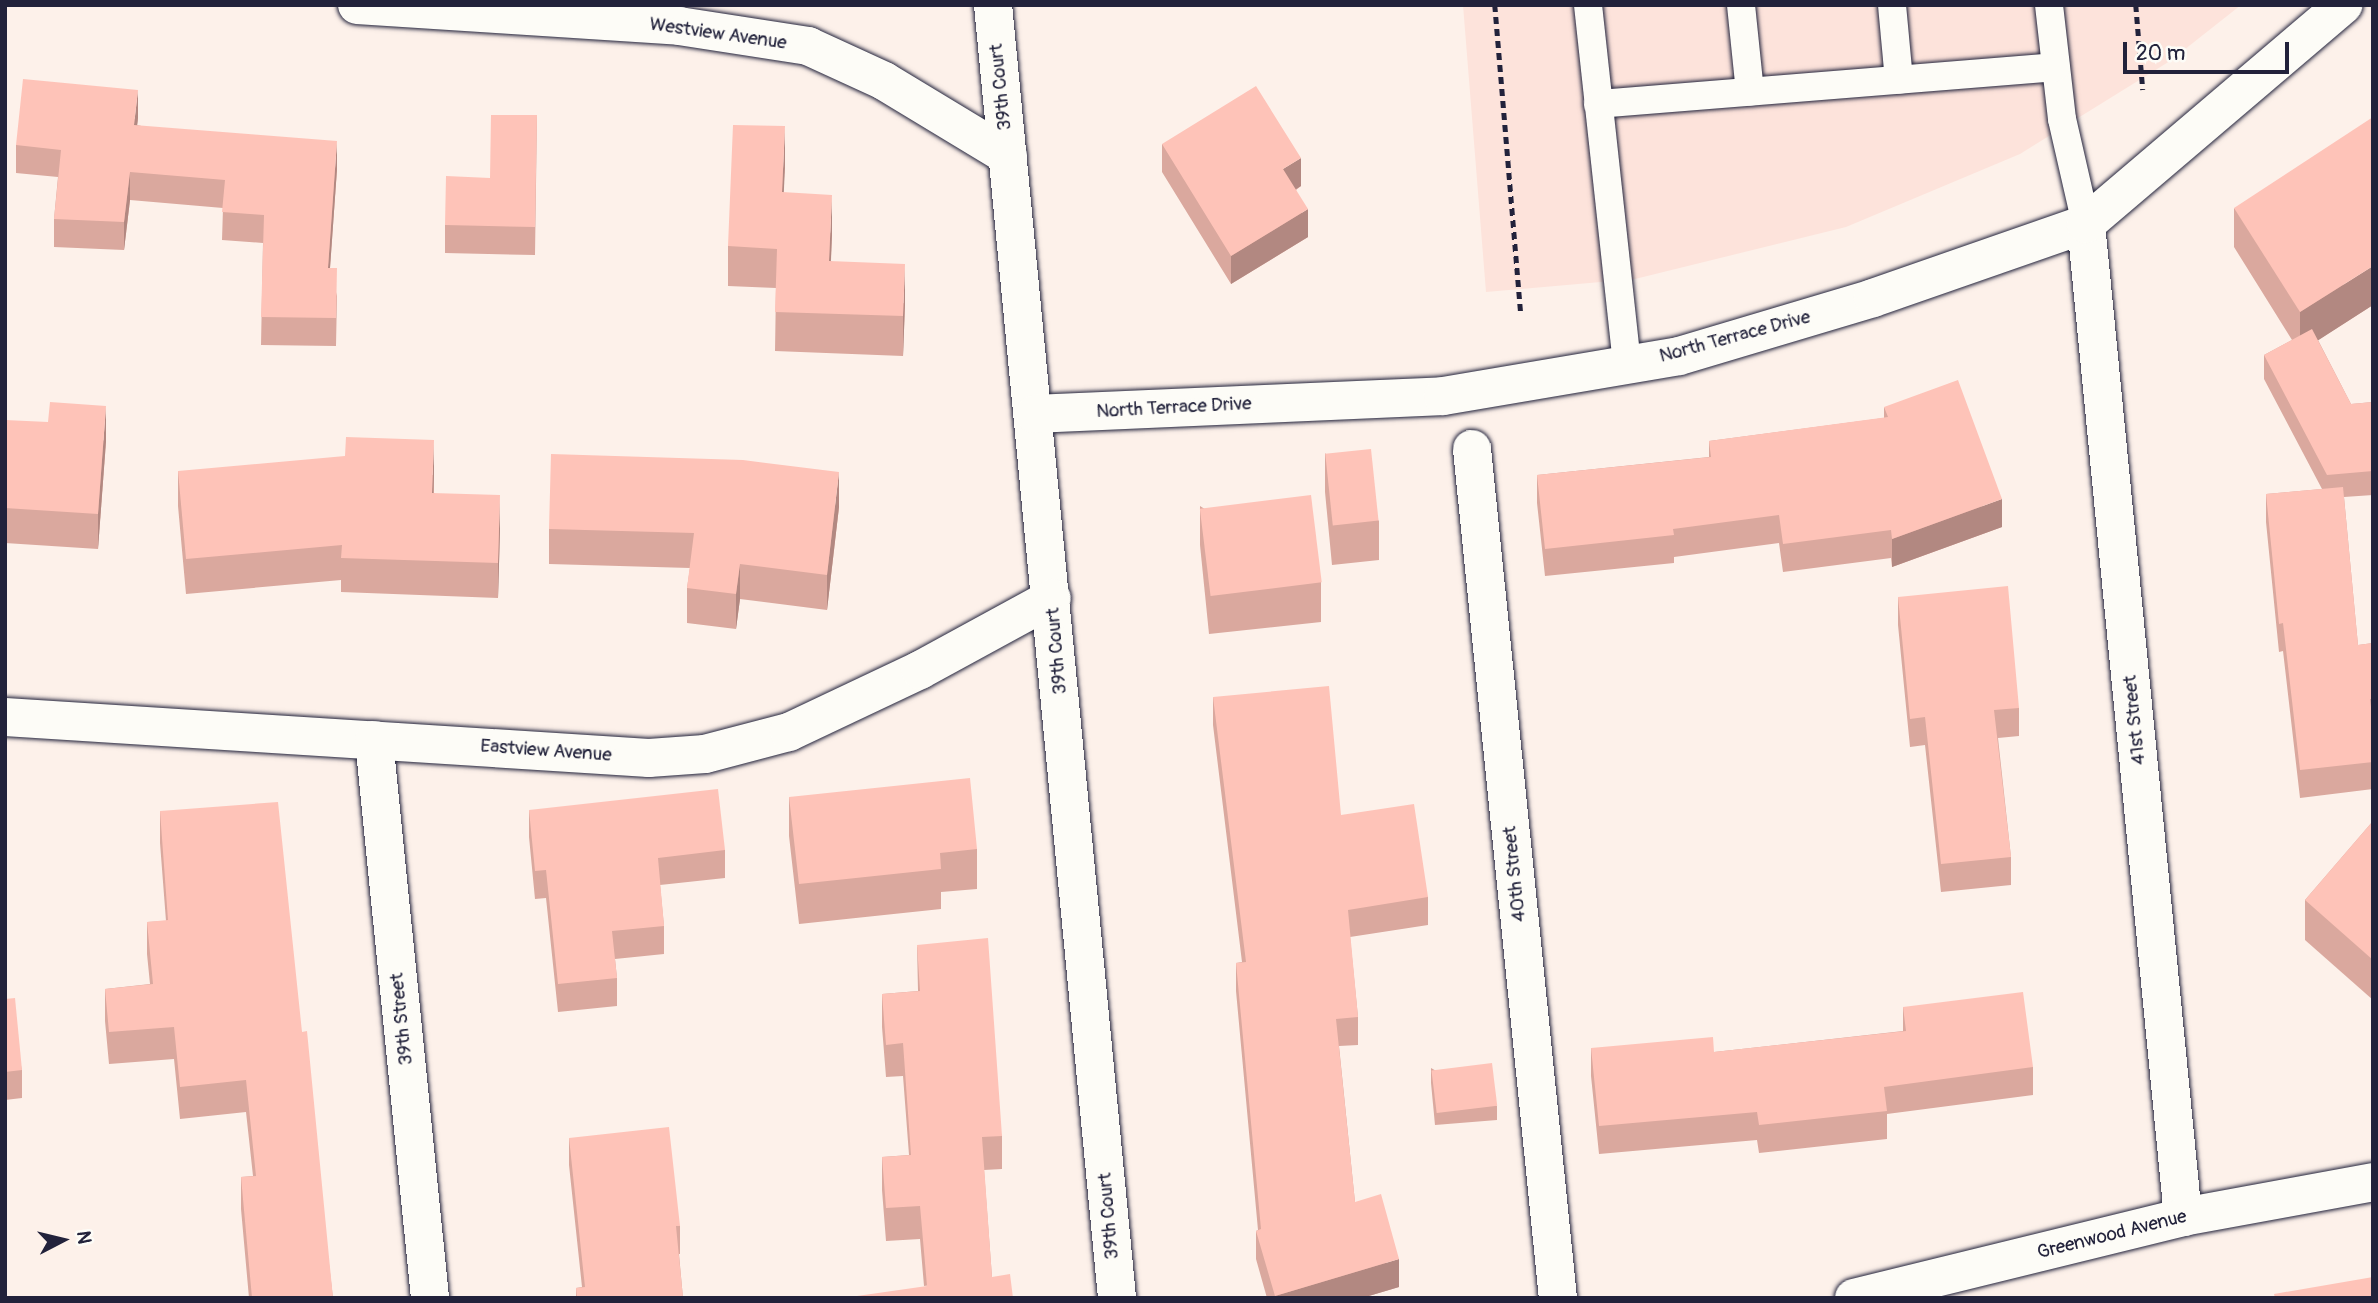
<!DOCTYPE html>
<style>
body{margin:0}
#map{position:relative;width:2378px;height:1303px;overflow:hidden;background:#fdf1ea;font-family:Pangolin,sans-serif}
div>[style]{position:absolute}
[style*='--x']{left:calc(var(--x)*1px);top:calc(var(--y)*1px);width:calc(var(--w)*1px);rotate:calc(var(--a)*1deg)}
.built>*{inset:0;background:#fde3db}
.path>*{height:4.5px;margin-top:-2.25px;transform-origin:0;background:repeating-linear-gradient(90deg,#22223b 0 7px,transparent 0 12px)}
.roads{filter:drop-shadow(0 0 2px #22223b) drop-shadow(0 0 2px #22223b)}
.lane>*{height:28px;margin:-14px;padding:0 14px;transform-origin:14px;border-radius:14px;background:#fdfcf7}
.street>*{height:38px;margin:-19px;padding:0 19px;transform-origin:19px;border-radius:19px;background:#fdfcf7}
.secondary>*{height:38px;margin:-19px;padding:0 19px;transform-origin:19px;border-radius:19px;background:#fdfcf7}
.wall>*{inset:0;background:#daa89e}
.shaded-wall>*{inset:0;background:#b28881}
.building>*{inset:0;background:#fec3b8;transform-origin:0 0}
span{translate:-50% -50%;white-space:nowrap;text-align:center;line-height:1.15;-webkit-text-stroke:6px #fdfcf7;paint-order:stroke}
.street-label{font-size:19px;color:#22223b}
.frame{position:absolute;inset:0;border:7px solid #22223b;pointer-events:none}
.north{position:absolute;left:28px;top:1205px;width:70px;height:70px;-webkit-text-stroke:5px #fdfcf7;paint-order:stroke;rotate:83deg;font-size:19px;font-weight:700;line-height:28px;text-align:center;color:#22223b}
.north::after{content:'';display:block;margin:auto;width:24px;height:32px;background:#22223b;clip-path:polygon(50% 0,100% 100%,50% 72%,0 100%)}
.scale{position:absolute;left:2123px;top:42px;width:166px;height:32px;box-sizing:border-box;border:4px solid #22223b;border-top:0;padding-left:9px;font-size:21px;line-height:24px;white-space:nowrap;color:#22223b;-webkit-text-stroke:5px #fdfcf7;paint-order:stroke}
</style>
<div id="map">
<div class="built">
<i style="clip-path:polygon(1463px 5px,2241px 5px,2170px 61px,2020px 154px,1846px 227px,1635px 279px,1486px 292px)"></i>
</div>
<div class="path">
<i style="--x:1495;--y:5;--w:311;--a:85.2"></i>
<i style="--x:2136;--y:5;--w:85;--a:85.3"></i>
</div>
<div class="roads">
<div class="lane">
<i style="--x:1588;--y:5;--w:362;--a:83.8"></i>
<i style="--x:1741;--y:5;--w:87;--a:84.1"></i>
<i style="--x:1892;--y:5;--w:75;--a:84.7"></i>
<i style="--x:2049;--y:5;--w:115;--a:83.5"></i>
<i style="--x:2062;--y:119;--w:108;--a:77.1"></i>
<i style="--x:1598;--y:104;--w:459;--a:-4.6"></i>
</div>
<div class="street">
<i style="--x:357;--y:5;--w:323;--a:3.7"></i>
<i style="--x:679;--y:26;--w:131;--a:8.8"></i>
<i style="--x:808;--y:46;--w:84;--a:24.7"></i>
<i style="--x:884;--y:81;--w:145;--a:31.2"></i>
<i style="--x:993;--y:5;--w:1299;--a:84.52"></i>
<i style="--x:2086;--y:224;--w:998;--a:84.42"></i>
<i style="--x:1035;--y:414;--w:408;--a:-2.5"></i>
<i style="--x:1443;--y:396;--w:239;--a:-9.6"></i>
<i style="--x:1679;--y:356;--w:202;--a:-16.6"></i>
<i style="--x:1873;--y:298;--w:225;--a:-19.2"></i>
<i style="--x:2086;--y:224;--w:338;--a:-40.4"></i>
<i style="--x:1472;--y:449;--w:853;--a:84.22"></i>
<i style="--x:5;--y:717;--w:645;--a:3.64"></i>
<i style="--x:649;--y:758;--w:56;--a:-4.1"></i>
<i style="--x:705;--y:754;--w:87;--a:-14.7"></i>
<i style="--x:789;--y:732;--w:145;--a:-25.3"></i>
<i style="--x:920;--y:670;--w:150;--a:-28.6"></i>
<i style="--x:374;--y:740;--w:561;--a:84.27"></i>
</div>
<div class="secondary">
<i style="--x:1854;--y:1298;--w:339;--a:-13.8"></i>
<i style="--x:2183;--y:1217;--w:193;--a:-10.4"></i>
</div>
</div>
<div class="wall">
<i style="clip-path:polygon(537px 115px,535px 255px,445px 253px,445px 225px,490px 178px)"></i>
<i style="clip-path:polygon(138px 118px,137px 125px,337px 169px,330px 268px,337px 296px,336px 346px,261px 345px,263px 243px,222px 240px,223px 208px,130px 200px,124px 250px,54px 247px,54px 219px,58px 177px,16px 173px,16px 145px)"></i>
<i style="clip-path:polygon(1162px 144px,1301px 186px,1296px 190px,1308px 237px,1231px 284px,1162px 172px)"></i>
<i style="clip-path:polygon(785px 166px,783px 193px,832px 234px,831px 261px,905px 304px,903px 356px,775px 351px,776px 288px,728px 286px,728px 246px)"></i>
<i style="clip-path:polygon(2234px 208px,2373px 305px,2318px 340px,2351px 404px,2373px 402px,2373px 495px,2344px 497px,2358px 645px,2373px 643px,2373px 789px,2300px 798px,2283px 651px,2279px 652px,2266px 522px,2266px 494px,2322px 489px,2264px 379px,2264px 355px,2292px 340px,2234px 247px)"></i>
<i style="clip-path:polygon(1884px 407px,2002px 527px,1892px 567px,1891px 558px,1783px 572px,1779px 543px,1674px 557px,1674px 563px,1545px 576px,1537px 503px,1537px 475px,1709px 457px,1709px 441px,1884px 418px)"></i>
<i style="clip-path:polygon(5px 420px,106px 441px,98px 549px,5px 543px)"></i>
<i style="clip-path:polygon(1325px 453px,1379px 521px,1379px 560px,1332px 565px,1325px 492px)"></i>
<i style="clip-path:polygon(178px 471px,434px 475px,434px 493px,500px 530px,498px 598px,341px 592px,341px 580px,186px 594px,178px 506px)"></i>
<i style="clip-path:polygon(1200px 506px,1321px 582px,1321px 622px,1209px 634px,1200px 545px)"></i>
<i style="clip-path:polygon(839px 507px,827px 610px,740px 599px,736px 629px,687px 623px,687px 588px,690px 568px,549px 564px,549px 529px)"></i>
<i style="clip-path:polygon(1898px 597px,2019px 708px,2019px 736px,1998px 738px,2011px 857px,2011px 885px,1941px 892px,1925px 745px,1910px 747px,1898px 625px)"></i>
<i style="clip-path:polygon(1213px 697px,1341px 815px,1428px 897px,1428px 925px,1350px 937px,1358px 1017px,1358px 1045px,1339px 1046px,1355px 1202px,1399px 1287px,1362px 1298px,1267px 1298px,1256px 1259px,1256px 1231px,1258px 1230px,1236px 991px,1236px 963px,1242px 962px,1213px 725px)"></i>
<i style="clip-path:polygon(789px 797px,977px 849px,977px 889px,941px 892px,941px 909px,799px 924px,789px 836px)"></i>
<i style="clip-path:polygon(529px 810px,725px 850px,725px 878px,660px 885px,664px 926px,664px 954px,615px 959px,617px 978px,617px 1006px,558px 1012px,546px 898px,535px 899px,529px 837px)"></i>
<i style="clip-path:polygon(160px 811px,302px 1032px,333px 1298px,249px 1298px,241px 1209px,241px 1177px,253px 1176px,246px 1112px,180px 1119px,174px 1059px,109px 1064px,105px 1021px,105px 989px,150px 984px,147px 954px,147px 922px,166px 921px,160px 843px)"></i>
<i style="clip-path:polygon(2373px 821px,2373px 1000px,2305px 940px,2305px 900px)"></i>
<i style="clip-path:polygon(917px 945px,1002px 1136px,1002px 1169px,984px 1170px,992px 1277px,924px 1286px,920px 1239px,886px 1241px,882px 1190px,882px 1157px,909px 1155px,903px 1076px,886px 1077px,882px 1027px,882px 994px,918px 991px)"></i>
<i style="clip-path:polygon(5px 999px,22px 1070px,22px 1098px,5px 1100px)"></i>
<i style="clip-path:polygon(1903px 1007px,2033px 1067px,2033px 1095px,1887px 1114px,1887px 1139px,1759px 1153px,1757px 1140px,1599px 1154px,1591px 1076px,1591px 1048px,1714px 1052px,1903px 1031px)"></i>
<i style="clip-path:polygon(1431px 1068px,1497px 1106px,1497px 1120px,1435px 1125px,1431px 1083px)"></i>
<i style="clip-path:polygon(569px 1138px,680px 1226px,680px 1254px,679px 1254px,683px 1298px,576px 1298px,576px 1288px,582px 1287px,569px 1165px)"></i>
</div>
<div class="shaded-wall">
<i style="clip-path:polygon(138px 90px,138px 118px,134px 153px,134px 125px)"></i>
<i style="clip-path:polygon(785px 126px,785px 166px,782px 232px,782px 192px)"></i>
<i style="clip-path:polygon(337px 141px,337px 169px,328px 296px,328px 268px)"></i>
<i style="clip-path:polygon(1301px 158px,1301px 186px,1283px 197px,1283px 169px)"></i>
<i style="clip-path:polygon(130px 172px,130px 200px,124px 250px,124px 222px)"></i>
<i style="clip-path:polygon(832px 195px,832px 234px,829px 301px,829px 261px)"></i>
<i style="clip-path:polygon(1308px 209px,1308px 237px,1231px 284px,1231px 256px)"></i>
<i style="clip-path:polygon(905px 264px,905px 304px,903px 356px,903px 316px)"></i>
<i style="clip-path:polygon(2373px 266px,2373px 305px,2300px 352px,2300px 312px)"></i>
<i style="clip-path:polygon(106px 406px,106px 441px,98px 549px,98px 514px)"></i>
<i style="clip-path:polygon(434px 440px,434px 475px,432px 527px,432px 493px)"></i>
<i style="clip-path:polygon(839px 472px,839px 507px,827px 610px,827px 575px)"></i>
<i style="clip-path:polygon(500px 495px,500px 530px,498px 598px,498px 563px)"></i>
<i style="clip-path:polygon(2002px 499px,2002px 527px,1892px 567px,1892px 539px)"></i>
<i style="clip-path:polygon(740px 564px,740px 599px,736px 629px,736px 594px)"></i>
<i style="clip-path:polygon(1399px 1259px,1399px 1287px,1362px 1298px,1275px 1298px,1275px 1296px)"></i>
</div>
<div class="building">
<i style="clip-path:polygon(23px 79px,138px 90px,134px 125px,337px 141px,328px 268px,337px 268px,336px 318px,261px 317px,264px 215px,222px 212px,225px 180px,130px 172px,124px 222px,54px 219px,61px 150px,16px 145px)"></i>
<i style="clip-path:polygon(1256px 86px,1301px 158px,1283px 169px,1308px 209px,1231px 256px,1162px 144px)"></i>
<i style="clip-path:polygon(491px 115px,537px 115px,535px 227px,445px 225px,446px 176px,490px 178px)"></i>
<i style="clip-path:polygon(2373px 117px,2373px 266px,2300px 312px,2234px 208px)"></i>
<i style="clip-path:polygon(733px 125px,785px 126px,782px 192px,832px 195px,829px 261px,905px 264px,903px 316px,775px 312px,777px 249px,728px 246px)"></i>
<i style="clip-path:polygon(2312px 329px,2351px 404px,2373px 402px,2373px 471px,2327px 475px,2264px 355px)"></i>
<i style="clip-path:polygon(1958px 380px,2002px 499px,1892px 539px,1891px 530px,1783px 544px,1779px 515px,1673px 529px,1674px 535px,1545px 549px,1537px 475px,1711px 457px,1709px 441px,1888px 417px,1884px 407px)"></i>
<i style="clip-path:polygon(50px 402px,106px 406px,98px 514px,5px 508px,5px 420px,48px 422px)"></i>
<i style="clip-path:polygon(346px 437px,434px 440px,432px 493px,500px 495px,498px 563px,341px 558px,342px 545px,186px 559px,178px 471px,345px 456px)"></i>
<i style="left:1371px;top:449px;width:72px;height:46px;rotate:84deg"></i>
<i style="clip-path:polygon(551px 454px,743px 460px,839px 472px,827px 575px,740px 564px,736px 594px,687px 588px,694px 533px,549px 529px)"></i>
<i style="clip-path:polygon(2343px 487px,2358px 645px,2373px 643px,2373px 699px,2370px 699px,2373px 723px,2373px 762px,2300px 770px,2283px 623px,2279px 624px,2266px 494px)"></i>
<i style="left:1311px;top:495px;width:88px;height:112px;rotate:83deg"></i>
<i style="clip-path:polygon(2008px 586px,2019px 708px,1994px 710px,2011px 857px,1941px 864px,1925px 717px,1910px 719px,1898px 597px)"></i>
<i style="clip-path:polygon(1329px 686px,1341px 815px,1414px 804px,1428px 897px,1348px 910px,1358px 1017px,1336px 1019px,1355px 1202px,1381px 1194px,1399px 1259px,1275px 1296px,1256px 1231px,1261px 1229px,1236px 963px,1246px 962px,1213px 697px)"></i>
<i style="clip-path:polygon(970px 778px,977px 849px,940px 853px,941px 869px,799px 884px,789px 797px)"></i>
<i style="clip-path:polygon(718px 789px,725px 850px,658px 858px,664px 926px,612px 931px,617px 978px,558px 984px,546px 870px,535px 871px,529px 810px)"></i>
<i style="clip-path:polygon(278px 802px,302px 1032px,307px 1031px,333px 1298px,252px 1298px,241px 1177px,256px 1176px,246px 1080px,180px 1087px,174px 1027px,109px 1032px,105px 989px,153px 984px,147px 922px,168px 920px,160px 811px)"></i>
<i style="clip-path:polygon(2373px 821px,2373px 960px,2305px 900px)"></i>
<i style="clip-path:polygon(988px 938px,1002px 1136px,982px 1137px,992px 1277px,1010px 1274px,1013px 1298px,843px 1298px,927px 1286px,920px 1206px,886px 1208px,882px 1157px,911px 1155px,903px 1043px,886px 1045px,882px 994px,920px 991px,917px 945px)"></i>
<i style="clip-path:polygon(2023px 992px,2033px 1067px,1884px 1087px,1887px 1111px,1759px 1125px,1757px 1112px,1599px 1126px,1591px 1048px,1713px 1037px,1714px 1052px,1906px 1031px,1903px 1007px)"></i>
<i style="clip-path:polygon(15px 998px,22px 1070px,5px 1072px,5px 999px)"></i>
<i style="left:1492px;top:1063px;width:43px;height:61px;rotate:83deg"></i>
<i style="clip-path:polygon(669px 1127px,680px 1226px,676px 1226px,683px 1298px,577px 1298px,576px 1288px,585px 1287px,569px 1138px)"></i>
<i style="clip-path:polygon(2373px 1277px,2373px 1298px,2275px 1298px,2274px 1294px)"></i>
</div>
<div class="street-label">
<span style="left:718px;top:34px;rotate:8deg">Westview Avenue</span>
<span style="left:1001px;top:87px;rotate:-96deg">39th Court</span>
<span style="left:1735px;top:337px;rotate:-15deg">North Terrace Drive</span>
<span style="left:1174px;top:408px;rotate:-3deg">North Terrace Drive</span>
<span style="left:1057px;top:651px;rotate:-95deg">39th Court</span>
<span style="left:2135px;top:720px;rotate:-96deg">41st Street</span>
<span style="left:546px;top:751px;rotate:4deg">Eastview Avenue</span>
<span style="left:1515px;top:874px;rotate:-96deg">40th Street</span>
<span style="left:402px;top:1019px;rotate:-96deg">39th Street</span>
<span style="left:1109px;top:1216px;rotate:-95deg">39th Court</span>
<span style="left:2112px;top:1235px;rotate:-14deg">Greenwood Avenue</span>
</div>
<div class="frame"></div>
<div class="north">N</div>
<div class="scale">20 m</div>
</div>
